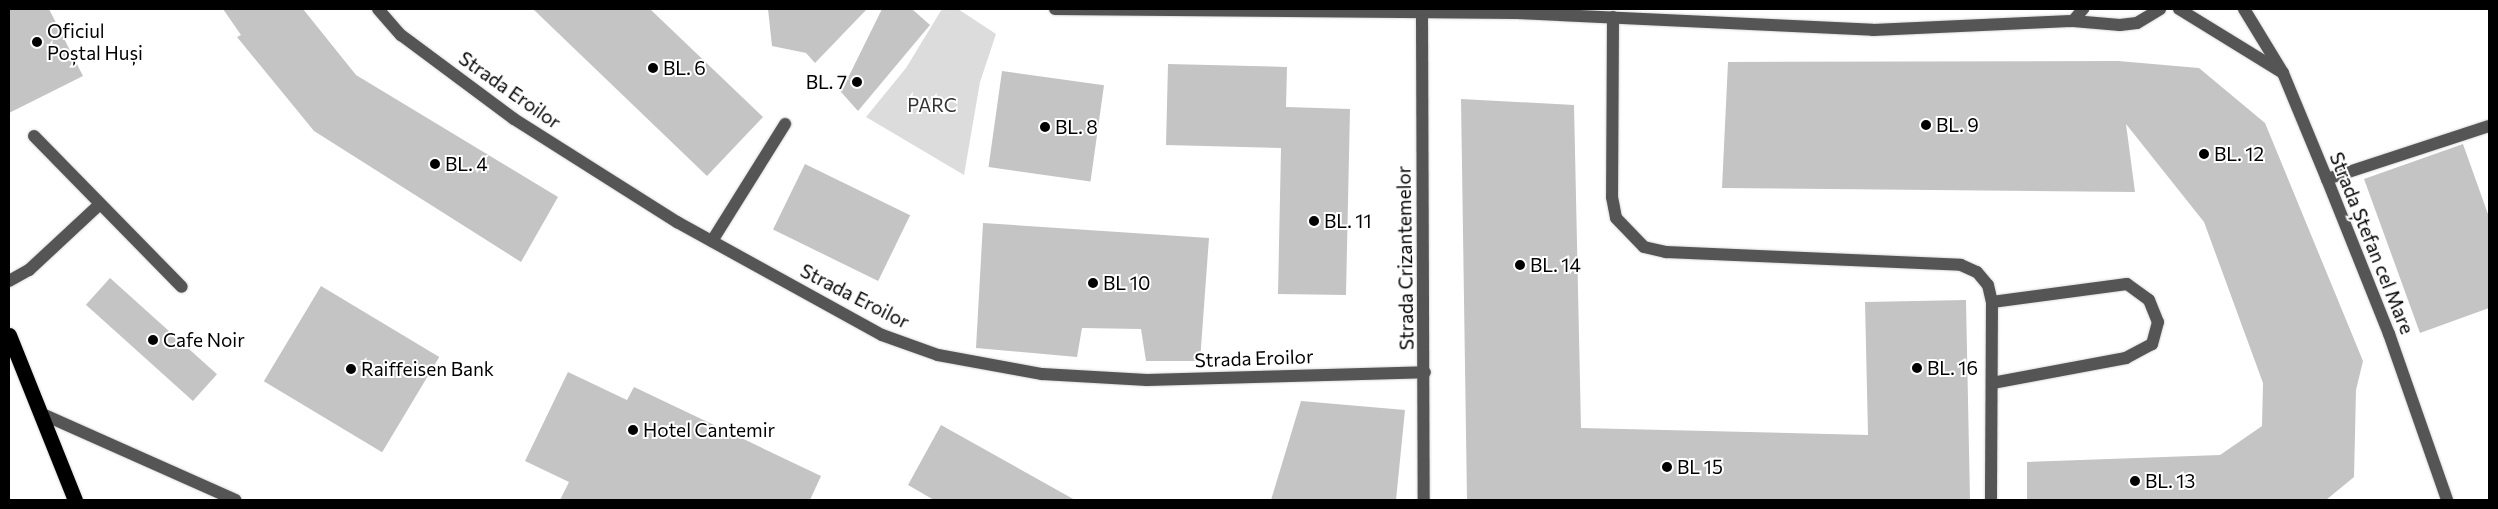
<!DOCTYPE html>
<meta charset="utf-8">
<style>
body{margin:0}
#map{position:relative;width:2498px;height:509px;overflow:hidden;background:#fff;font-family:Commissioner,sans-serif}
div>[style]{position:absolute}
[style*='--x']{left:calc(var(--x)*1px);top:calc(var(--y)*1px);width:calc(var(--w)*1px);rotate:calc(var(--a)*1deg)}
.green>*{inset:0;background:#dcdcdc}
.building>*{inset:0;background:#c4c4c4;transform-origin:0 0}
.roads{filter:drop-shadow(0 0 1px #dbdbdb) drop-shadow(0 0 1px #dbdbdb)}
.minor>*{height:12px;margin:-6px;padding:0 6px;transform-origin:6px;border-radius:6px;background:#555}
.highway>*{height:15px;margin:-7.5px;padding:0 7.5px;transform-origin:7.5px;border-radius:7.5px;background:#000}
.dots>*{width:14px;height:14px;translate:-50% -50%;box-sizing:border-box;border:2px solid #fff;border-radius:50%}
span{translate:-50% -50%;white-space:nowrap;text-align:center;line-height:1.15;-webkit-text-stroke:4px #fff;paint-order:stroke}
.poi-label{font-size:19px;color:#000}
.left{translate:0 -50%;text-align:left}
.right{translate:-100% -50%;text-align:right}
.street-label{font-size:19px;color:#000}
.park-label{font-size:19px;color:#333}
.frame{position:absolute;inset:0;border:10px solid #000;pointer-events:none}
</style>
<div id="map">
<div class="green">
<i style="clip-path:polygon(942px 9px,958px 9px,996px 34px,980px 82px,964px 175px,866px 117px,906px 68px)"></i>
</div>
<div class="building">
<i style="clip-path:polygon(9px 9px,49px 9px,83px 76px,9px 113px)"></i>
<i style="clip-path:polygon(223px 9px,303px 9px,356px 75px,558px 197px,521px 262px,314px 131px,237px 37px,241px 35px)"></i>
<i style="clip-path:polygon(533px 9px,650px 9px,763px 117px,707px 176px)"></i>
<i style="clip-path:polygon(768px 9px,867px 9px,815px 63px,806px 53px,772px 46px)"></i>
<i style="clip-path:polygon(882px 9px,912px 9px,930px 25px,858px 111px,841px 92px)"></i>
<i style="clip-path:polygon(2118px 61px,2199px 68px,2265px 123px,2363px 361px,2356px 390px,2354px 477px,2326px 500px,2027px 500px,2027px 462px,2220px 455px,2262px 426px,2263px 383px,2204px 222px,2126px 124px,2135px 192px,1722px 188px,1728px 62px)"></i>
<i style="clip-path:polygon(1168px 64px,1287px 67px,1286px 107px,1350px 109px,1346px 295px,1278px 294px,1281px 148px,1166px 145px)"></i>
<i style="left:1002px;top:71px;width:103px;height:97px;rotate:8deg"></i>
<i style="clip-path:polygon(1461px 99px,1574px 105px,1581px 428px,1868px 435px,1865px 302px,1966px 300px,1970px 500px,1467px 500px)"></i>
<i style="clip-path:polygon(2463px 144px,2489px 217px,2489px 308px,2420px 333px,2364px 179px)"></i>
<i style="left:805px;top:164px;width:117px;height:73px;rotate:26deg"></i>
<i style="clip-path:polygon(983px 223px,1209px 238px,1200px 361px,1146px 361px,1141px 329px,1082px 328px,1077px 357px,976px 348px)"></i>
<i style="left:110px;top:278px;width:144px;height:36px;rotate:42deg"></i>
<i style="left:321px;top:286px;width:138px;height:111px;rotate:31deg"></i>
<i style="clip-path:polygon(568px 372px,627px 400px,634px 387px,821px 476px,810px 500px,560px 500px,569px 482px,525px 461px)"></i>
<i style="clip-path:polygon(1301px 401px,1405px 410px,1396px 500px,1271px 500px)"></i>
<i style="clip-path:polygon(941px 425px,1075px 500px,934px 500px,908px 485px)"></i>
</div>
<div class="roads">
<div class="minor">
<i style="--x:378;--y:9;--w:35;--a:49"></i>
<i style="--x:401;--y:35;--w:141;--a:36.6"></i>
<i style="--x:514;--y:119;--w:193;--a:32.3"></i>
<i style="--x:677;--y:222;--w:234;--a:28.9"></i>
<i style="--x:882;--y:335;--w:59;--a:19.7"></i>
<i style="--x:938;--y:355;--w:106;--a:10.4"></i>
<i style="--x:1042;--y:374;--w:105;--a:3.3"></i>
<i style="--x:1147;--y:380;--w:278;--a:-1.6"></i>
<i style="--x:1055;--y:9;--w:462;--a:0.5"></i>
<i style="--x:1517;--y:13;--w:356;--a:2.7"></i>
<i style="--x:1873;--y:30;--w:200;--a:-2.6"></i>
<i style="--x:2073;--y:21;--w:47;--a:4.9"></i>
<i style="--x:2120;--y:25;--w:17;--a:-7"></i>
<i style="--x:2137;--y:23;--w:27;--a:-31"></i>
<i style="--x:2179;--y:9;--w:122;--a:31.6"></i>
<i style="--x:2244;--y:9;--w:75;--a:58.6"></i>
<i style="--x:2283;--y:73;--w:115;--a:67.5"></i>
<i style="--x:2327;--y:179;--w:167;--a:68.2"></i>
<i style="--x:2389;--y:334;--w:176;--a:70.7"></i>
<i style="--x:1422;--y:16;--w:484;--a:89.8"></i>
<i style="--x:1613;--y:17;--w:180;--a:90.3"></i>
<i style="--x:1612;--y:197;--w:21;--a:79"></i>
<i style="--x:1616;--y:218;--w:40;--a:46"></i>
<i style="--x:1644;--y:247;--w:23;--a:13"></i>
<i style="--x:1666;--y:252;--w:295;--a:2.5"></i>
<i style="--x:1961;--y:265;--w:17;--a:24"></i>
<i style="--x:1977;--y:272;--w:17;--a:50"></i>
<i style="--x:1988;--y:285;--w:17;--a:77"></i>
<i style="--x:1992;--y:302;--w:198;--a:90.3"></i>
<i style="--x:2073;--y:21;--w:16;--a:-50"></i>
<i style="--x:34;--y:136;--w:211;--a:45.6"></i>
<i style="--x:2327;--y:179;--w:170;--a:-18.1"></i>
<i style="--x:712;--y:241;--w:138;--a:-58"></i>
<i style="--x:9;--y:281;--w:23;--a:-29"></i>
<i style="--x:29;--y:270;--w:96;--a:-42.9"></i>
<i style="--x:1992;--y:302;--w:136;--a:-7.6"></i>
<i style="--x:2127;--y:284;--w:27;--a:36"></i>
<i style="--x:2149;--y:300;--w:24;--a:68"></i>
<i style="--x:2158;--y:322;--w:23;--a:105"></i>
<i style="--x:2152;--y:344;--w:30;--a:152"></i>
<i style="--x:2126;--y:358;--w:136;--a:169.4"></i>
<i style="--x:40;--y:413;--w:214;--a:24"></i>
</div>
<div class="highway">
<i style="--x:9;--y:335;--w:178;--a:68.2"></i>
</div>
</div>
<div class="dots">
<i style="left:37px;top:42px;background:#000"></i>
<i style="left:653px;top:68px;background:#000"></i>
<i style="left:857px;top:82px;background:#000"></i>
<i style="left:1926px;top:125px;background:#000"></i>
<i style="left:1045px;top:127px;background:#000"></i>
<i style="left:2204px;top:154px;background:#000"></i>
<i style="left:435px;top:164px;background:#000"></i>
<i style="left:1314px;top:221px;background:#000"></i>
<i style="left:1520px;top:265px;background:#000"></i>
<i style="left:1093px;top:283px;background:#000"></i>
<i style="left:153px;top:340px;background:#000"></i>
<i style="left:1917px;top:368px;background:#000"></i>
<i style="left:351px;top:369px;background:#000"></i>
<i style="left:633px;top:430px;background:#000"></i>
<i style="left:1667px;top:467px;background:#000"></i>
<i style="left:2135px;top:481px;background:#000"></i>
</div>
<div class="poi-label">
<span class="left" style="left:47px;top:42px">Oficiul<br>Poștal Huși</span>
<span class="left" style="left:663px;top:68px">BL. 6</span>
<span class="right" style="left:847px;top:82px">BL. 7</span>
<span class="left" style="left:1936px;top:125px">BL. 9</span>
<span class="left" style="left:1055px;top:127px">BL. 8</span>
<span class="left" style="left:2214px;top:154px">BL. 12</span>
<span class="left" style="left:445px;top:164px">BL. 4</span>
<span class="left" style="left:1324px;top:221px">BL. 11</span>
<span class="left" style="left:1530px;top:265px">BL. 14</span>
<span class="left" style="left:1103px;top:283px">BL 10</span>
<span class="left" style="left:163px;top:340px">Cafe Noir</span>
<span class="left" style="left:1927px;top:368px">BL. 16</span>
<span class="left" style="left:361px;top:369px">Raiffeisen Bank</span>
<span class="left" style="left:643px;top:430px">Hotel Cantemir</span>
<span class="left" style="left:1677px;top:467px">BL 15</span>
<span class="left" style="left:2145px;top:481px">BL. 13</span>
</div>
<div class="street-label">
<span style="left:510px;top:90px;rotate:35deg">Strada Eroilor</span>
<span style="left:2372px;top:243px;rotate:68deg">Strada Ștefan cel Mare</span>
<span style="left:1405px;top:258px;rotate:-91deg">Strada Crizantemelor</span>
<span style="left:855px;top:296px;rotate:27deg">Strada Eroilor</span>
<span style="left:1254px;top:358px;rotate:-2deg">Strada Eroilor</span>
</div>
<div class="park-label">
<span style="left:932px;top:105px">PARC</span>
</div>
<div class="frame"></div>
</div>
